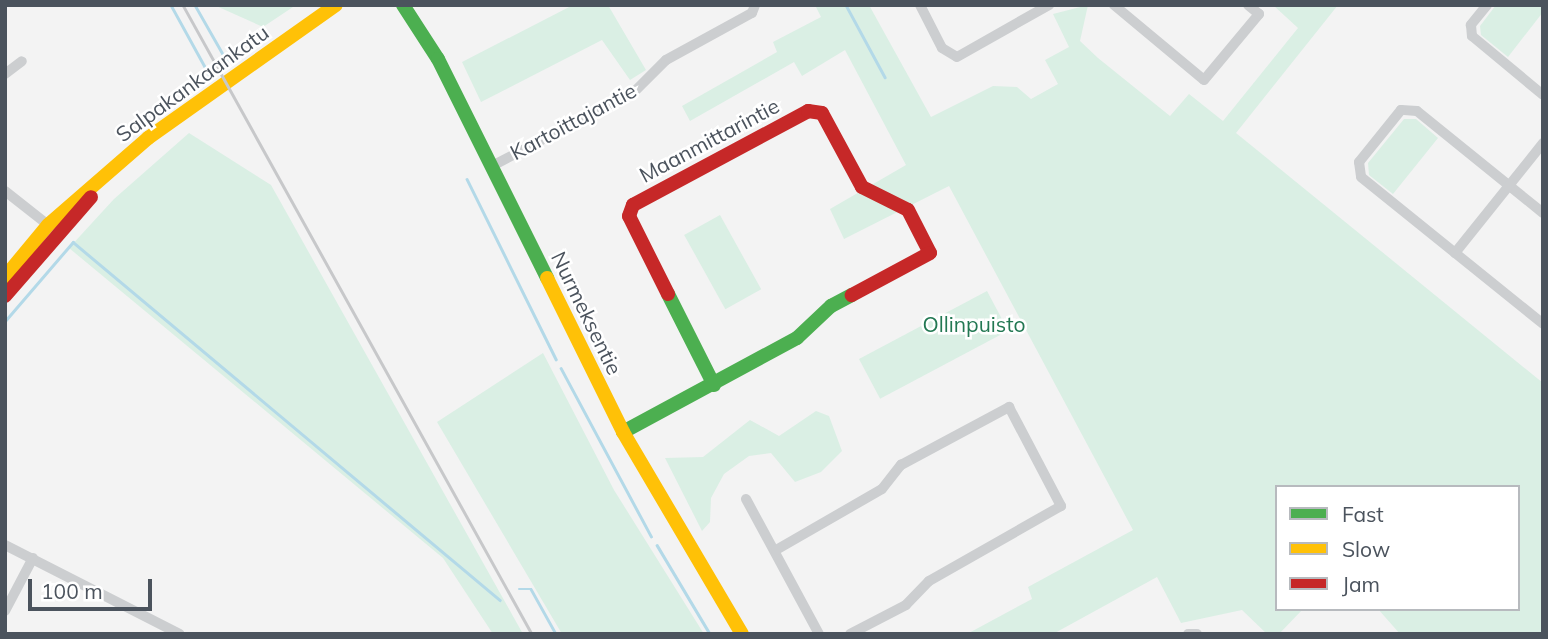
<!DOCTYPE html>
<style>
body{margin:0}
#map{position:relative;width:1548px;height:639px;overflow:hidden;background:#f3f3f3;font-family:Mulish,sans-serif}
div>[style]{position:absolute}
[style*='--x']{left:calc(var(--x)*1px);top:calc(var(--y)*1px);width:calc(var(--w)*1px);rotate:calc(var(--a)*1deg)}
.green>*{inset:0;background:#daefe4;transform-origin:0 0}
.stream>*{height:2.5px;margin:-1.25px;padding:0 1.25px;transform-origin:1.25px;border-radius:1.25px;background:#b3d9e8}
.street>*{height:10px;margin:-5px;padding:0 5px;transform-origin:5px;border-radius:5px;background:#ccced0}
.fast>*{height:14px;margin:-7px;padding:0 7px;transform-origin:7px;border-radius:7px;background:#4caf50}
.slow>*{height:14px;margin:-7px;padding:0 7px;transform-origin:7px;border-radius:7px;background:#ffc107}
.jam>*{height:14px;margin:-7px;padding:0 7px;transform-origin:7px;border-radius:7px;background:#c62828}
.rail>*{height:2.5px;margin:-1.25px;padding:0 1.25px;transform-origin:1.25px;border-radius:1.25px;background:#c7c8ca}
span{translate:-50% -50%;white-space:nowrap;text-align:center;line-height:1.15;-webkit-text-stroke:5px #fff;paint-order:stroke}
.street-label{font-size:21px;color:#4b535d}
.park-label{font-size:21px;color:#237853}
.frame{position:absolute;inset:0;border:7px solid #4b535d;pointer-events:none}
.legend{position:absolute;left:1275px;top:485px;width:245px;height:126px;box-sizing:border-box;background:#fff;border:2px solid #b7babe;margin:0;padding:9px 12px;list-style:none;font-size:21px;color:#4b535d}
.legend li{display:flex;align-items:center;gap:14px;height:35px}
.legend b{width:35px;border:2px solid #b7babe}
.scale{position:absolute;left:28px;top:579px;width:124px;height:32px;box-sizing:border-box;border:4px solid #4b535d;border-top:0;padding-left:9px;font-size:21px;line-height:24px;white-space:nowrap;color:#4b535d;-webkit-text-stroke:5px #fff;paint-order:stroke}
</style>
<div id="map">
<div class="green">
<i style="clip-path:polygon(214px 5px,296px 5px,263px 27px)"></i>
<i style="clip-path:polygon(573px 5px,608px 5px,646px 70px,630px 80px,602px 40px,481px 102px,462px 62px)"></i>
<i style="clip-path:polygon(815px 5px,869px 5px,931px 117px,993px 86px,1017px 87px,1031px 99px,1058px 84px,1045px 60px,1069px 47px,1053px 14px,1088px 5px,1080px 41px,1098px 58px,1170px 116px,1189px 94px,1223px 121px,1298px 28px,1273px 5px,1338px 5px,1236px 133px,1543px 383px,1543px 634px,1400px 634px,1378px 609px,1518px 609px,1518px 487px,1277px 487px,1277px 609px,1303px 609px,1279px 634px,1267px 634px,1242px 610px,1181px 623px,1157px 577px,1053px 634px,967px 634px,1032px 599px,1028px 587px,1133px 530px,949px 186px,844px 239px,830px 209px,906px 165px,845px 50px,802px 76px,794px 62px,690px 121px,682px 106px,777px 52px,773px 42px,821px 17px)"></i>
<i style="clip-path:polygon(1496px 5px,1543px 5px,1543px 12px,1508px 57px,1481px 35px,1480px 26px)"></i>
<i style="clip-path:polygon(1404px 119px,1416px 119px,1438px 138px,1393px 194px,1369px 175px,1368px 163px)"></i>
<i style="clip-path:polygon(189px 133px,271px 185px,523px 634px,493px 634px,443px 558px,69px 248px,114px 199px)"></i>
<i style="left:720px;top:215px;width:85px;height:41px;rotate:61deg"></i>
<i style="left:987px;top:291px;width:45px;height:145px;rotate:62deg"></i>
<i style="clip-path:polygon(543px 353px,614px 490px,704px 634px,562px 634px,437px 422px)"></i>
<i style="clip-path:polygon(816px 411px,829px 416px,842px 451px,821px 472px,795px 482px,771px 453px,749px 456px,724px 474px,711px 498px,710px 522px,702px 531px,665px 458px,703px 457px,750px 420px,779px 436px)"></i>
</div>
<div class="stream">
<i style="--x:171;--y:5;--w:81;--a:61.2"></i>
<i style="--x:195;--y:5;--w:64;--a:60.3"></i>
<i style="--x:846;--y:5;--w:82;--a:61.6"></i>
<i style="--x:467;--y:179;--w:201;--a:63.7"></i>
<i style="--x:5;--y:321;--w:104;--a:-49.3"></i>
<i style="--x:73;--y:242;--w:557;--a:39.98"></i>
<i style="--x:561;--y:368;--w:191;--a:61.8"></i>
<i style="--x:657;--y:545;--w:104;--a:59.2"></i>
<i style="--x:519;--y:589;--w:12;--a:0"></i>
<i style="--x:531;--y:589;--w:51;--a:60.9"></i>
</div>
<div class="street">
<i style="--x:920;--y:5;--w:48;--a:62.9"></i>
<i style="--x:942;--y:48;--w:17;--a:31"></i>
<i style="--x:957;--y:57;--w:106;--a:-29.5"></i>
<i style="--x:1114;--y:5;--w:117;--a:39.8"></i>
<i style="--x:1204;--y:80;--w:86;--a:-50.2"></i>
<i style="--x:1259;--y:14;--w:14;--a:-141"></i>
<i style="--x:1487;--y:5;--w:26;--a:129"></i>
<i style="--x:1471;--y:25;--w:11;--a:85"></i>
<i style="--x:1472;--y:36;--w:92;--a:39.7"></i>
<i style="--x:5;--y:74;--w:21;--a:-37"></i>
<i style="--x:492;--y:166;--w:161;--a:-27.7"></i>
<i style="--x:635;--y:91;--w:44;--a:-45"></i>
<i style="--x:666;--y:60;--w:98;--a:-28.7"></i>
<i style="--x:752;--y:13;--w:9;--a:-69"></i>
<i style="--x:5;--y:191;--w:60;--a:38.2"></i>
<i style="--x:1543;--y:213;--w:162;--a:-141"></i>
<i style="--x:1417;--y:111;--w:16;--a:-176"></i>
<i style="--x:1401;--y:110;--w:67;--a:128.9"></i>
<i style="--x:1359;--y:162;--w:15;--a:82"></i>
<i style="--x:1361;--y:177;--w:234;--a:38.9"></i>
<i style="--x:1455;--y:253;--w:141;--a:-51.3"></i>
<i style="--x:746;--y:499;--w:153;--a:61.6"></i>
<i style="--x:5;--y:545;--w:196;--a:27"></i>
<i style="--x:776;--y:550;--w:122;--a:-29.9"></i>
<i style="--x:882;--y:489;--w:31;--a:-52"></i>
<i style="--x:901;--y:465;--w:123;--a:-28.2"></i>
<i style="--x:1009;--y:407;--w:112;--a:62.3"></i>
<i style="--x:1061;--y:506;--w:152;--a:150.4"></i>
<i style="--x:929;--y:581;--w:33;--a:134"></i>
<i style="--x:906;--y:605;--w:63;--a:152.6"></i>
<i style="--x:5;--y:611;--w:60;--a:-62.2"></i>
<i style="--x:1188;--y:634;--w:9;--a:0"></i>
</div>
<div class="fast">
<i style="--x:403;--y:5;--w:64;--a:57.1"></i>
<i style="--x:438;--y:59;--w:245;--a:63.5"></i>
<i style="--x:668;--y:294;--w:102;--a:63.2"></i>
<i style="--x:623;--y:432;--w:198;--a:-28.4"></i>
<i style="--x:797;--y:338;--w:47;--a:-43.3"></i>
<i style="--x:831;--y:306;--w:24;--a:-28"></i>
</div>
<div class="slow">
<i style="--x:5;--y:277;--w:67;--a:-50.4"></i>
<i style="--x:48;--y:225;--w:133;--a:-41"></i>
<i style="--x:148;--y:138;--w:230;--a:-35.3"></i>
<i style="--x:547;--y:278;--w:172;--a:63.7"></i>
<i style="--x:623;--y:432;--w:234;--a:59.5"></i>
</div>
<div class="jam">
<i style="--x:668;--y:294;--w:87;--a:-116.6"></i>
<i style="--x:629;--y:216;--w:12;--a:-70"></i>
<i style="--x:633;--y:205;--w:199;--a:-28.2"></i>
<i style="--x:808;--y:111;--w:14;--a:8"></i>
<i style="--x:822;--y:113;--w:84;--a:61.6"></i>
<i style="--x:862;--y:187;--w:51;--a:26.6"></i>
<i style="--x:908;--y:210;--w:48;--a:62.9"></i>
<i style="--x:930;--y:253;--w:89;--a:151.7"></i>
<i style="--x:5;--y:296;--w:131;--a:-49"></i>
</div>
<div class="rail">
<i style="--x:183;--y:5;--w:719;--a:60.98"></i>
</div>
<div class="street-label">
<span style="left:192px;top:83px;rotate:-36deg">Salpakankaankatu</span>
<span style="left:573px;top:121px;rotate:-28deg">Kartoittajantie</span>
<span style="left:709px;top:140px;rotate:-28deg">Maanmittarintie</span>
<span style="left:587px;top:313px;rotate:64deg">Nurmeksentie</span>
</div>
<div class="park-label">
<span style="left:974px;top:324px">Ollinpuisto</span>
</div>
<div class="frame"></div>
<ul class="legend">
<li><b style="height:9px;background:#4caf50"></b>Fast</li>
<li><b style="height:9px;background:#ffc107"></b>Slow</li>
<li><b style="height:9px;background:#c62828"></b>Jam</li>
</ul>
<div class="scale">100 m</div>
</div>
